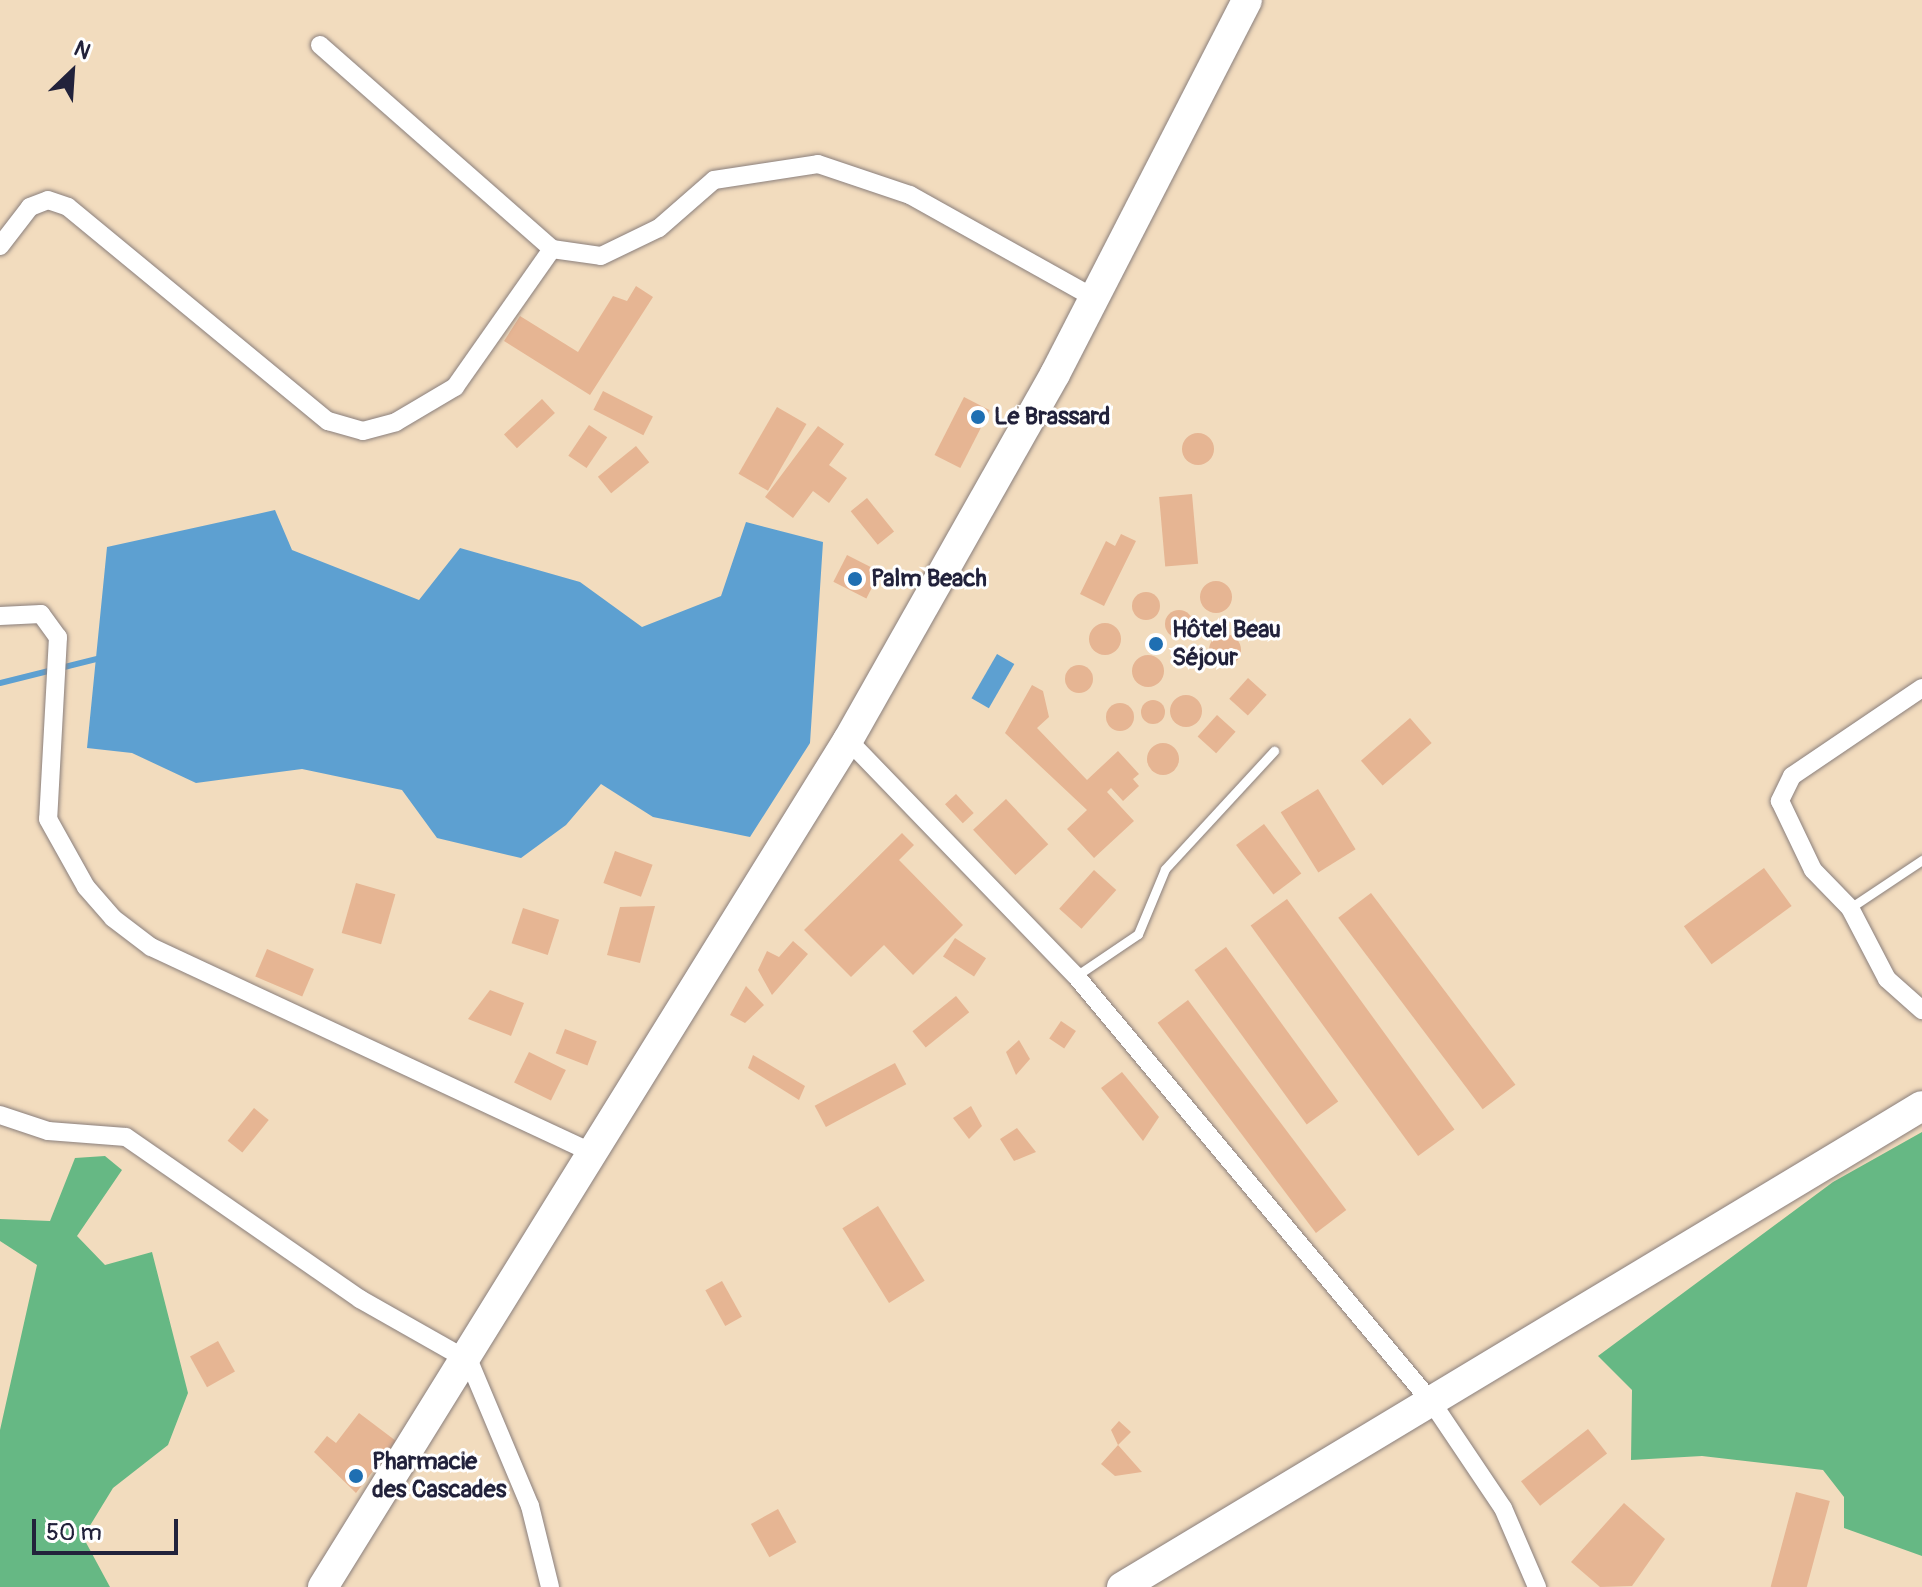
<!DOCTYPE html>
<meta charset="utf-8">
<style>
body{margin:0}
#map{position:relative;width:1922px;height:1587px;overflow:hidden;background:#f2dcbe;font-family:Pangolin,sans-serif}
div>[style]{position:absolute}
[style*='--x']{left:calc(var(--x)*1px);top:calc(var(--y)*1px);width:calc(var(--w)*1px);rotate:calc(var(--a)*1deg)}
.forest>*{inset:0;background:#66b884}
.water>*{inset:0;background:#5da0d1;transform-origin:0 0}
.stream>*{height:6px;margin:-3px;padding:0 3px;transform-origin:3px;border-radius:3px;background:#5da0d1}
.building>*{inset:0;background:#e6b593;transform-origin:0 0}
.round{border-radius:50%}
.roads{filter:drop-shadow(0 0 2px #8a7f7c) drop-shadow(0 0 2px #8a7f7c)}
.service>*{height:9px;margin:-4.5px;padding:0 4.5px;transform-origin:4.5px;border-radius:4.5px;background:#fff}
.minor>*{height:18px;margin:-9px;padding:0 9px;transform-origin:9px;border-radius:9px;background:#fff}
.primary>*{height:30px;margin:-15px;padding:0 15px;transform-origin:15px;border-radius:15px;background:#fff}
.dots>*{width:22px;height:22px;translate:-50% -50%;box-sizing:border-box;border:4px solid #fff;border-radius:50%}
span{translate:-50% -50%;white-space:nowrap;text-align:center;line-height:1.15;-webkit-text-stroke:6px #fff;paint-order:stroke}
.poi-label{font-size:24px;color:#22223b;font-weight:700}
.left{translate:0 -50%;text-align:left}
.north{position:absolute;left:32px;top:32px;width:80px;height:80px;-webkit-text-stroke:6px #fff;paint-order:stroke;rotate:25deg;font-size:22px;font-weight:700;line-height:32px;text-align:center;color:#22223b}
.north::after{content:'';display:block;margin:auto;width:28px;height:36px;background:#22223b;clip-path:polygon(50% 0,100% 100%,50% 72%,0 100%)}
.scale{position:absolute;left:32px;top:1519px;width:146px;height:36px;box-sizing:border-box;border:4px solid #22223b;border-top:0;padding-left:10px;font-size:24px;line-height:28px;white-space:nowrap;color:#22223b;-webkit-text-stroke:6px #fff;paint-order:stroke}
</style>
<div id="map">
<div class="forest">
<i style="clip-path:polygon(1922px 1132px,1922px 1556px,1844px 1528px,1844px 1497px,1823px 1470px,1702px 1456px,1631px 1460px,1632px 1390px,1598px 1356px,1833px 1182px)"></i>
<i style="clip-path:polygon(105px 1156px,122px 1170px,77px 1236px,105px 1265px,152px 1252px,188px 1393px,168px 1445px,113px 1488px,83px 1537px,110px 1587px,0 1587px,0 1430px,37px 1265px,0 1241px,0 1219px,50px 1221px,75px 1158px)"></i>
</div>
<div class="water">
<i style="clip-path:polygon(275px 510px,292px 550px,419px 600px,460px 548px,580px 582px,642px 627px,721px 596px,746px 522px,823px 542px,810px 743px,750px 837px,653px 817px,601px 784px,566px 825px,521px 858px,437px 838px,402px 790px,302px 769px,196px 783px,132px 753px,87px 748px,107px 547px)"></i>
<i style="left:997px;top:654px;width:20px;height:51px;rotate:30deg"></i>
</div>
<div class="stream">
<i style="--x:0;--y:683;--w:99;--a:-14"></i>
</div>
<div class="building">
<i style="clip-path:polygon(636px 286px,653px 297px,590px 395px,504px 341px,520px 316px,578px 352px,613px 296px,627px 301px)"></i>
<i style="left:603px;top:391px;width:56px;height:21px;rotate:27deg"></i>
<i style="left:964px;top:397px;width:29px;height:65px;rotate:27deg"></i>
<i style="left:542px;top:399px;width:19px;height:52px;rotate:47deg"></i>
<i style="left:777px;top:407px;width:34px;height:77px;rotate:30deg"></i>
<i style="left:589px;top:425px;width:22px;height:37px;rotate:34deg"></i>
<i style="clip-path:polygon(818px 426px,844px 444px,829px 465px,847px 478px,829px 503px,813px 491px,793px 518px,765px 497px)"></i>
<i class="round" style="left:1182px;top:433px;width:32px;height:32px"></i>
<i style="left:636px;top:446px;width:21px;height:49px;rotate:51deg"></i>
<i style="left:1192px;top:494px;width:70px;height:33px;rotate:85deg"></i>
<i style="left:867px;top:498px;width:43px;height:21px;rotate:51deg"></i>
<i style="clip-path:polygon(1121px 534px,1136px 541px,1104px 606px,1080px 594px,1106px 541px,1115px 546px)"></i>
<i style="left:847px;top:555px;width:37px;height:30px;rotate:27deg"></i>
<i class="round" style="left:1200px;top:581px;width:32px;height:32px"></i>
<i class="round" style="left:1132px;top:592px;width:28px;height:28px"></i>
<i class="round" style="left:1165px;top:610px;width:28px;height:28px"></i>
<i class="round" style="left:1089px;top:623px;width:32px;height:32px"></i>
<i class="round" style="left:1209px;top:634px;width:32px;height:32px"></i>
<i class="round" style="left:1132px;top:655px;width:32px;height:32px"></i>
<i class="round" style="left:1065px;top:665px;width:28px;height:28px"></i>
<i style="left:1248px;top:678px;width:25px;height:28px;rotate:42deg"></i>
<i style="clip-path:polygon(1032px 685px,1043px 691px,1049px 717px,1037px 728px,1087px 780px,1118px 751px,1139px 774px,1133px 779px,1139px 786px,1123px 801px,1111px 788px,1107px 792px,1134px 821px,1094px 858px,1067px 829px,1087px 810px,1005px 733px)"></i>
<i class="round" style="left:1170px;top:695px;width:32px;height:32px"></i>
<i class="round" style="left:1141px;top:700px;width:24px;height:24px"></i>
<i class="round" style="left:1106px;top:703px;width:28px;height:28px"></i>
<i style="left:1217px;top:715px;width:25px;height:29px;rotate:42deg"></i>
<i style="left:1410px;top:718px;width:33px;height:65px;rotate:49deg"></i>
<i class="round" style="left:1147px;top:743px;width:32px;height:32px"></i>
<i style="left:1318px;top:789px;width:71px;height:44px;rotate:58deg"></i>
<i style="left:956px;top:794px;width:26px;height:15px;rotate:47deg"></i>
<i style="left:1006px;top:799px;width:62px;height:45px;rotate:47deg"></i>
<i style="left:1264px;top:824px;width:62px;height:35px;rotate:53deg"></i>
<i style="clip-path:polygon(902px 833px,914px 845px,899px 860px,963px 925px,913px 975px,884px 945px,851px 977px,804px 930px)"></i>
<i style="left:615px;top:851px;width:40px;height:34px;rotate:20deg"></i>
<i style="left:1764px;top:868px;width:47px;height:99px;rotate:54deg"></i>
<i style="left:1094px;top:870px;width:30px;height:52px;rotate:42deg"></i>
<i style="left:356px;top:883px;width:41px;height:52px;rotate:16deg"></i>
<i style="left:1371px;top:893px;width:240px;height:41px;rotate:53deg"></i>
<i style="left:1287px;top:899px;width:285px;height:45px;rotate:54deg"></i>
<i style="clip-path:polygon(655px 906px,640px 963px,607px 955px,620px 907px)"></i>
<i style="left:523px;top:908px;width:38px;height:37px;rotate:18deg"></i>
<i style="left:955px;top:938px;width:37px;height:22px;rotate:33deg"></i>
<i style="clip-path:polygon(793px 941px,808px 954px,772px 995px,758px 970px,767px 951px,779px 957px)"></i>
<i style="left:1226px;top:947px;width:191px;height:39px;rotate:54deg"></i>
<i style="left:267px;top:949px;width:51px;height:30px;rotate:23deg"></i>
<i style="clip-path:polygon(746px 986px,764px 1005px,745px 1023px,730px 1015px)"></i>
<i style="clip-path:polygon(490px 990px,524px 1003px,511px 1036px,468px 1019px)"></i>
<i style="left:956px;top:996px;width:21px;height:56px;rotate:51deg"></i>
<i style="left:1188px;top:1000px;width:263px;height:38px;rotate:53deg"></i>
<i style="left:1061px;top:1021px;width:18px;height:21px;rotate:34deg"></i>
<i style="left:565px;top:1029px;width:34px;height:26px;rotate:21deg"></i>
<i style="clip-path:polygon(1019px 1040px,1030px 1059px,1016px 1075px,1006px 1052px)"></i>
<i style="left:529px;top:1052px;width:41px;height:34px;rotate:26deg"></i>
<i style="clip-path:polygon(753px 1055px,805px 1086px,799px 1100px,748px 1068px)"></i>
<i style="left:895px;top:1063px;width:24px;height:91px;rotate:62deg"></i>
<i style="clip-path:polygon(1122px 1072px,1159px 1117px,1143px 1141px,1101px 1088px)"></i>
<i style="clip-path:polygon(971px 1106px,982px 1126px,969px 1139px,953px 1118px)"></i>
<i style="left:254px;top:1108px;width:19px;height:42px;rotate:39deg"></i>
<i style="clip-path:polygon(1017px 1128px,1036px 1152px,1014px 1161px,1000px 1139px)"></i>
<i style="left:878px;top:1206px;width:88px;height:42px;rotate:58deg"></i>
<i style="left:722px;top:1281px;width:41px;height:19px;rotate:61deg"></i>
<i style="left:218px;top:1341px;width:35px;height:32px;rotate:61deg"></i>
<i style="clip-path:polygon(359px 1413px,396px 1441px,356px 1493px,314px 1452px,327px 1436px,336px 1443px)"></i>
<i style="clip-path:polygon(1119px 1421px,1131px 1432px,1118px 1445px,1142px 1472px,1115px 1476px,1101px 1464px,1118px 1445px,1111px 1430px)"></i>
<i style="left:1588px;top:1429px;width:31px;height:85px;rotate:52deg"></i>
<i style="left:1796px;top:1492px;width:35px;height:98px;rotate:15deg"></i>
<i style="clip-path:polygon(1624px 1503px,1665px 1539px,1632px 1586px,1600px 1587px,1571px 1562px)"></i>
<i style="left:778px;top:1509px;width:38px;height:31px;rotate:61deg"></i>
</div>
<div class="roads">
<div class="service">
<i style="--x:1850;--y:908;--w:87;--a:-33.7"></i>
<i style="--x:1076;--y:976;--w:75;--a:-34.1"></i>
<i style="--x:1138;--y:934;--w:70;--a:-67.4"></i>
<i style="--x:1165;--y:869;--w:161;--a:-47.3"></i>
</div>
<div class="minor">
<i style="--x:320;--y:45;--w:309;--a:41.3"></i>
<i style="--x:552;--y:249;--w:49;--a:8.1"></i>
<i style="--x:601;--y:256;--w:64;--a:-25.8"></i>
<i style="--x:659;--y:228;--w:73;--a:-41.1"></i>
<i style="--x:714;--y:180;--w:105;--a:-8.7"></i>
<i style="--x:818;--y:164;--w:97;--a:18.6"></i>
<i style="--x:910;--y:195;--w:211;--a:29.2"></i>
<i style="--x:0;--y:246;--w:49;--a:-52.4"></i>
<i style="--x:30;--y:207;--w:19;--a:-21"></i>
<i style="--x:48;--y:200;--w:21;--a:19"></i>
<i style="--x:68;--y:207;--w:337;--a:39.5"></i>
<i style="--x:328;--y:421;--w:36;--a:16"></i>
<i style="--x:363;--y:431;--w:34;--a:-15"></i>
<i style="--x:396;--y:422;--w:69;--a:-30.7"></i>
<i style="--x:455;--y:387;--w:169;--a:-54.9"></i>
<i style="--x:0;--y:616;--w:41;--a:-2.8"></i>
<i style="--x:41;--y:614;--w:29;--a:54"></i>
<i style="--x:58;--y:637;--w:182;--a:93.1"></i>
<i style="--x:48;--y:819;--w:78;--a:60.8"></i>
<i style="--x:86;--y:887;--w:41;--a:48.9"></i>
<i style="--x:113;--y:918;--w:48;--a:37.3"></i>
<i style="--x:151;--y:947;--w:492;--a:25"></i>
<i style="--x:1922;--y:688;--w:157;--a:145.9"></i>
<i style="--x:1792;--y:776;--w:28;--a:116"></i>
<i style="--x:1780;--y:801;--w:76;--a:64.4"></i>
<i style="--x:1813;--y:870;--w:53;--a:45.8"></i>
<i style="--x:1850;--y:908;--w:80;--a:62.5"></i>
<i style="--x:1887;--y:979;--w:47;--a:41.5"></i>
<i style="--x:848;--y:740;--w:328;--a:46"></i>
<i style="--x:1076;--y:976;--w:557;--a:50.17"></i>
<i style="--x:1433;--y:1404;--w:125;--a:56.1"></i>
<i style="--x:1503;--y:1508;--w:86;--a:66.7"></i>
<i style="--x:0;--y:1115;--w:51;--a:18.4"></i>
<i style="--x:48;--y:1131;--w:78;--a:4.4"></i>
<i style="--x:126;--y:1137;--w:285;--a:34.7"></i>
<i style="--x:360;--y:1299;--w:125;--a:29.6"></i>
<i style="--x:469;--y:1361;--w:157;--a:67.2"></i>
<i style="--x:530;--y:1506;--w:83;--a:76.1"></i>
</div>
<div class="primary">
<i style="--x:323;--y:1587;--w:997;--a:-58.21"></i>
<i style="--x:848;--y:740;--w:420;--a:-60.5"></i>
<i style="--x:1055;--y:374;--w:420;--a:-62.8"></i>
<i style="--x:1122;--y:1587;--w:933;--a:-31.02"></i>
</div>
</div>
<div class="dots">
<i style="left:978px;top:417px;background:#1f6fb2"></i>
<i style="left:855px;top:579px;background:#1f6fb2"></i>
<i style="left:1156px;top:644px;background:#1f6fb2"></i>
<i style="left:356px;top:1476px;background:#1f6fb2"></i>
</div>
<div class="poi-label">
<span class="left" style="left:994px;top:417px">Le Brassard</span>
<span class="left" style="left:871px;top:579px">Palm Beach</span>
<span class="left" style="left:1172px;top:644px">Hôtel Beau<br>Séjour</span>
<span class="left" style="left:372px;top:1476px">Pharmacie<br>des Cascades</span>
</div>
<div class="north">N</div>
<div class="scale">50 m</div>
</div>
